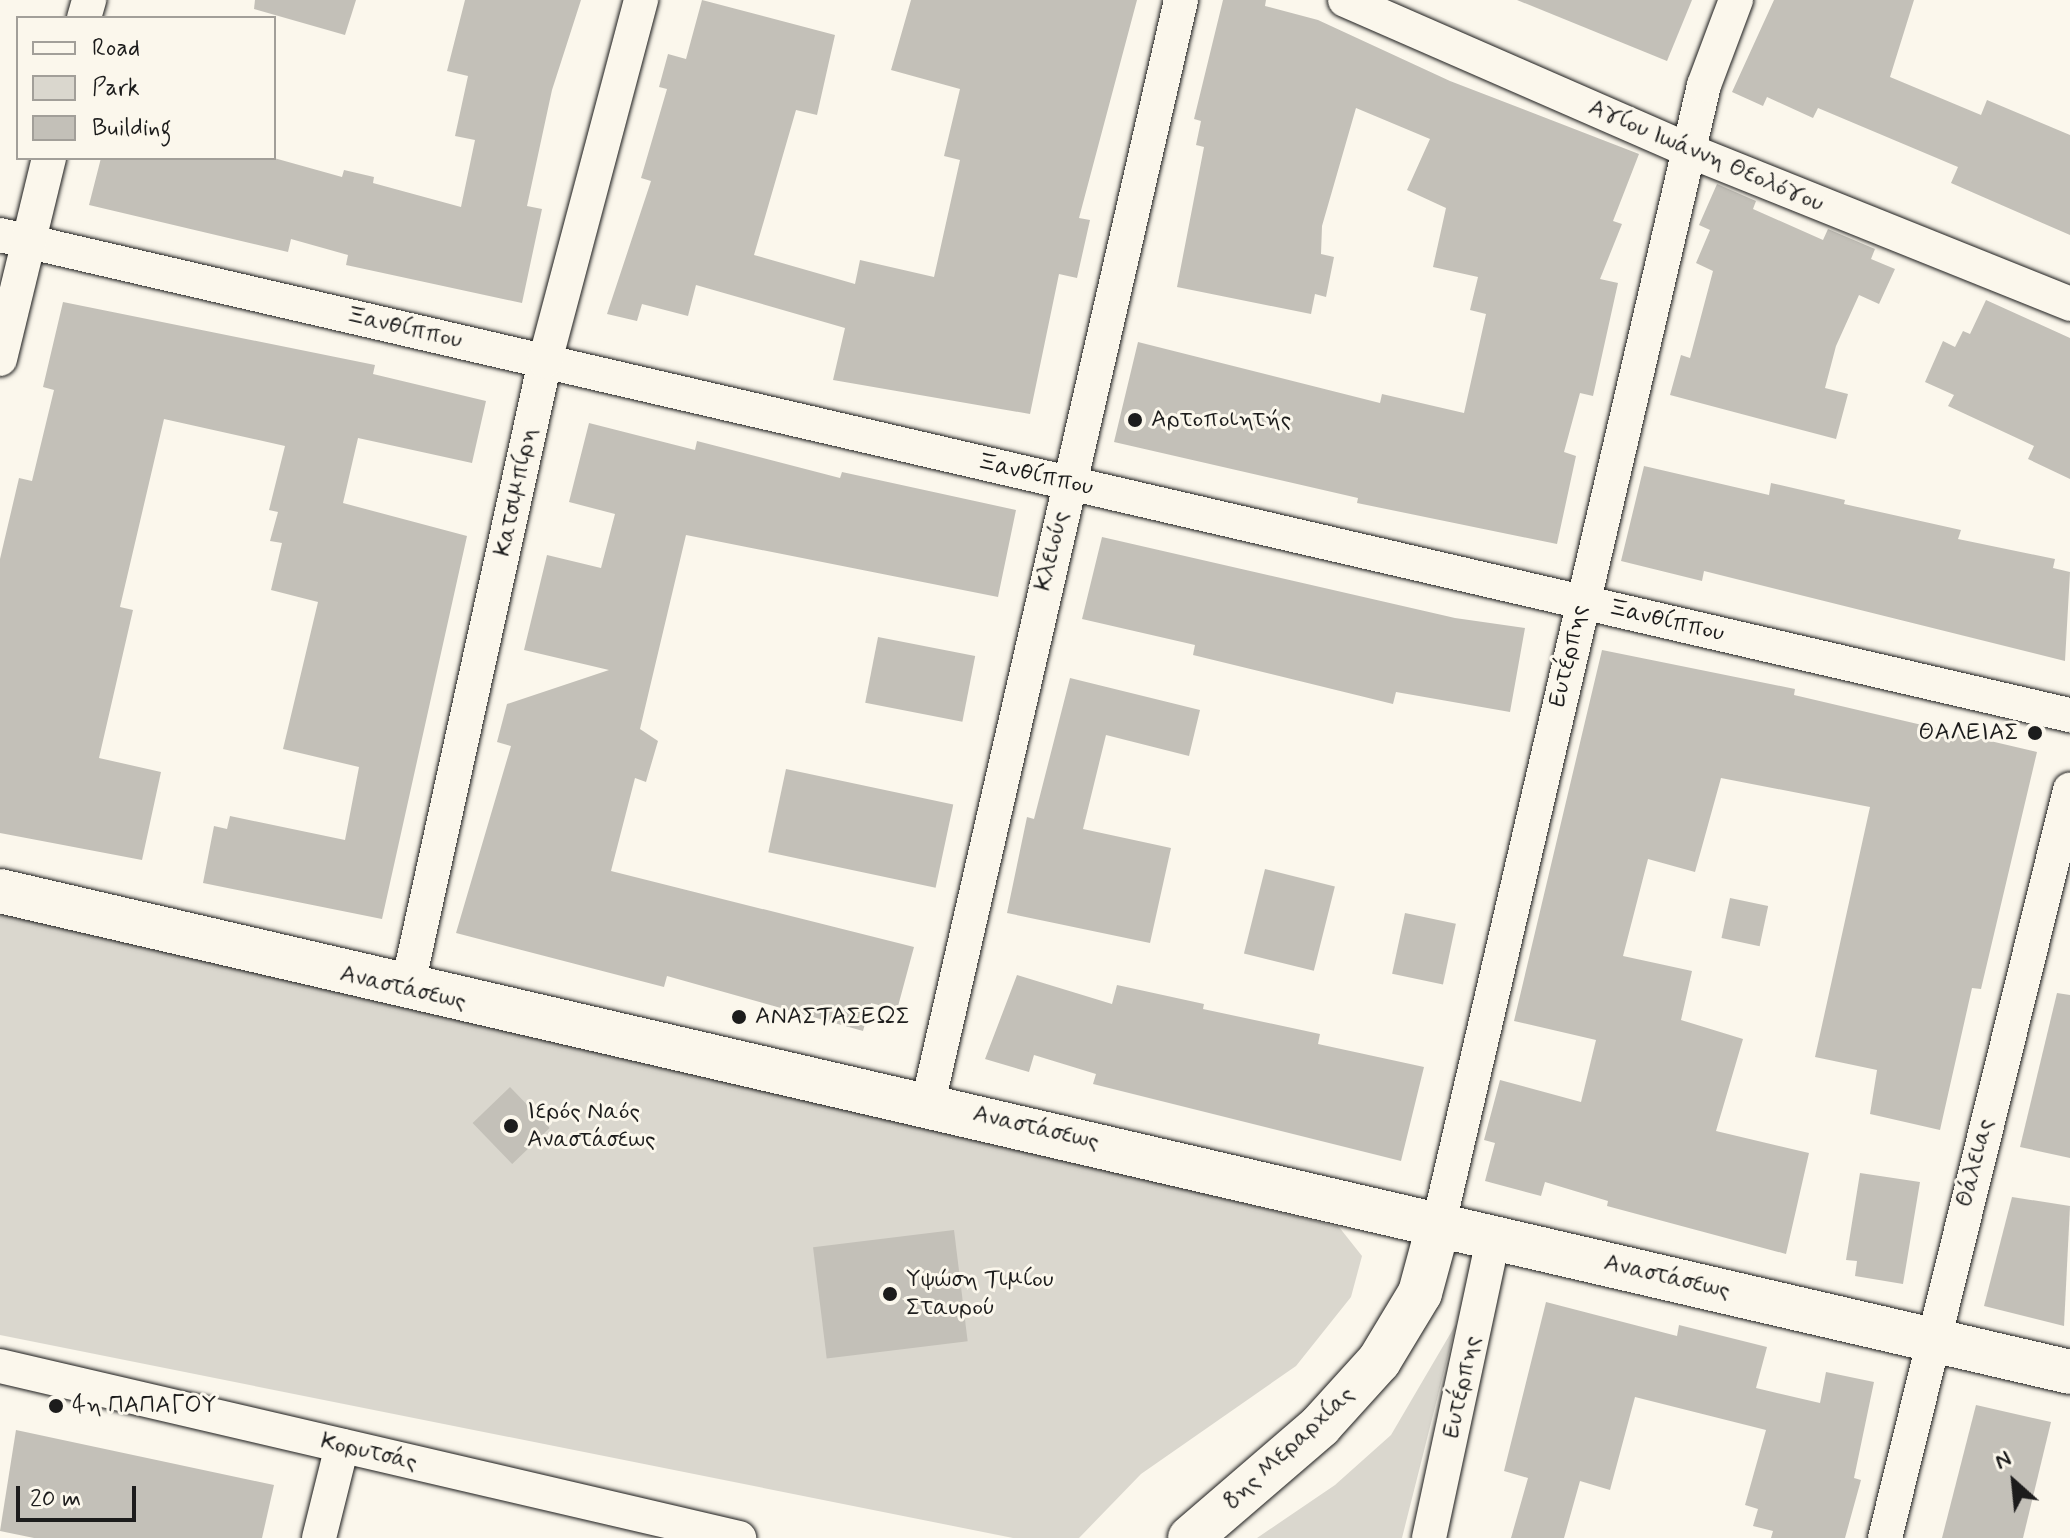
<!DOCTYPE html>
<meta charset="utf-8">
<style>
body{margin:0}
#map{position:relative;width:2070px;height:1538px;overflow:hidden;background:#fbf7ec;font-family:Mynerve,sans-serif}
div>[style]{position:absolute}
[style*='--x']{left:calc(var(--x)*1px);top:calc(var(--y)*1px);width:calc(var(--w)*1px);rotate:calc(var(--a)*1deg)}
.green>*{inset:0;background:#dad7ce}
.building>*{inset:0;background:#c3c0b8;transform-origin:0 0}
.roads{filter:drop-shadow(0 0 2px #1c1c1c) drop-shadow(0 0 2px #1c1c1c)}
.street>*{height:34px;margin:-17px;padding:0 17px;transform-origin:17px;border-radius:17px;background:#fbf7ec}
.secondary>*{height:44px;margin:-22px;padding:0 22px;transform-origin:22px;border-radius:22px;background:#fbf7ec}
.dots>*{width:22px;height:22px;translate:-50% -50%;box-sizing:border-box;border:4px solid #fbf7ec;border-radius:50%}
span{translate:-50% -50%;white-space:nowrap;text-align:center;line-height:1.15;-webkit-text-stroke:6px #fbf7ec;paint-order:stroke}
.street-label{font-size:24px;color:#1c1c1c}
.poi-label{font-size:24px;color:#1c1c1c}
.left{translate:0 -50%;text-align:left}
.right{translate:-100% -50%;text-align:right}
.legend{position:absolute;left:16px;top:16px;width:260px;height:144px;box-sizing:border-box;background:#fbf7ec;border:2px solid #a29f99;margin:0;padding:10px 14px;list-style:none;font-size:24px;color:#1c1c1c}
.legend li{display:flex;align-items:center;gap:16px;height:40px}
.legend b{width:40px;border:2px solid #a29f99}
.north{position:absolute;left:1974px;top:1442px;width:80px;height:80px;-webkit-text-stroke:6px #fbf7ec;paint-order:stroke;rotate:333deg;font-size:22px;font-weight:700;line-height:32px;text-align:center;color:#1c1c1c}
.north::after{content:'';display:block;margin:auto;width:28px;height:36px;background:#1c1c1c;clip-path:polygon(50% 0,100% 100%,50% 72%,0 100%)}
.scale{position:absolute;left:16px;top:1486px;width:120px;height:36px;box-sizing:border-box;border:4px solid #1c1c1c;border-top:0;padding-left:10px;font-size:24px;line-height:28px;white-space:nowrap;color:#1c1c1c;-webkit-text-stroke:6px #fbf7ec;paint-order:stroke}
</style>
<div id="map">
<div class="green">
<i style="clip-path:polygon(0 895px,1339px 1227px,1362px 1256px,1351px 1297px,1296px 1366px,1141px 1474px,1079px 1538px,1013px 1538px,0 1335px)"></i>
<i style="clip-path:polygon(1456px 1324px,1402px 1538px,1257px 1538px,1335px 1485px,1391px 1435px)"></i>
</div>
<div class="building">
<i style="clip-path:polygon(255px 0,356px 0,345px 35px,254px 9px)"></i>
<i style="clip-path:polygon(465px 0,581px 0,552px 90px,527px 206px,542px 209px,522px 303px,346px 265px,348px 255px,291px 239px,288px 252px,89px 205px,101px 158px,274px 158px,342px 177px,344px 170px,374px 177px,373px 183px,461px 207px,475px 140px,455px 136px,468px 76px,447px 71px)"></i>
<i style="clip-path:polygon(702px 0,835px 35px,817px 115px,796px 110px,754px 255px,855px 284px,860px 260px,934px 277px,960px 160px,944px 156px,960px 89px,891px 70px,911px 0,1137px 0,1079px 218px,1090px 220px,1077px 278px,1059px 274px,1030px 414px,833px 380px,845px 328px,696px 285px,688px 316px,642px 304px,637px 321px,607px 314px,651px 181px,641px 178px,667px 89px,659px 87px,668px 54px,686px 59px)"></i>
<i style="clip-path:polygon(1223px 0,1266px 0,1265px 6px,1318px 20px,1450px 81px,1639px 154px,1613px 221px,1622px 224px,1600px 279px,1618px 283px,1593px 396px,1580px 393px,1564px 452px,1576px 456px,1557px 544px,1357px 503px,1358px 498px,1114px 442px,1138px 342px,1380px 403px,1382px 394px,1464px 413px,1486px 314px,1470px 310px,1478px 277px,1433px 267px,1446px 208px,1407px 190px,1430px 139px,1356px 108px,1322px 226px,1321px 254px,1334px 257px,1326px 297px,1315px 294px,1311px 314px,1177px 287px,1204px 147px,1196px 145px,1201px 121px,1194px 119px)"></i>
<i style="clip-path:polygon(1517px 0,1692px 0,1667px 61px)"></i>
<i style="clip-path:polygon(1774px 0,1914px 0,1890px 77px,1981px 115px,1987px 100px,2070px 135px,2070px 235px,1951px 183px,1958px 167px,1818px 108px,1813px 118px,1767px 97px,1763px 106px,1732px 92px)"></i>
<i style="clip-path:polygon(1717px 184px,1756px 201px,1753px 209px,1823px 240px,1828px 229px,1875px 249px,1871px 259px,1895px 269px,1879px 304px,1859px 295px,1836px 346px,1825px 388px,1848px 394px,1836px 439px,1670px 395px,1681px 355px,1690px 358px,1713px 271px,1696px 263px,1710px 230px,1699px 225px)"></i>
<i style="clip-path:polygon(1986px 300px,2070px 338px,2070px 479px,2028px 459px,2034px 446px,1948px 406px,1954px 395px,1925px 382px,1943px 341px,1955px 347px,1963px 331px,1970px 334px)"></i>
<i style="clip-path:polygon(63px 302px,375px 365px,373px 374px,486px 401px,472px 463px,358px 438px,343px 503px,467px 536px,382px 919px,203px 883px,214px 826px,227px 829px,230px 816px,345px 840px,359px 767px,283px 749px,318px 602px,271px 590px,282px 543px,270px 541px,278px 512px,269px 510px,285px 446px,164px 419px,120px 607px,133px 610px,99px 758px,161px 772px,142px 860px,0 833px,0 559px,19px 478px,32px 481px,54px 390px,43px 387px)"></i>
<i style="clip-path:polygon(589px 423px,695px 450px,697px 441px,840px 478px,842px 472px,1016px 510px,998px 597px,686px 535px,640px 729px,658px 741px,646px 782px,635px 778px,611px 871px,914px 947px,897px 1010px,871px 1003px,863px 1031px,667px 976px,664px 987px,456px 933px,511px 746px,497px 742px,507px 704px,609px 670px,524px 650px,547px 555px,601px 568px,615px 514px,569px 502px)"></i>
<i style="clip-path:polygon(1644px 466px,1769px 495px,1771px 483px,1845px 500px,1844px 504px,1961px 530px,1958px 539px,2055px 559px,2053px 568px,2070px 572px,2065px 661px,1704px 571px,1702px 581px,1621px 561px)"></i>
<i style="clip-path:polygon(1102px 537px,1455px 618px,1525px 628px,1510px 712px,1396px 692px,1393px 704px,1193px 655px,1195px 645px,1082px 619px)"></i>
<i style="left:878px;top:637px;width:99px;height:67px;rotate:11deg"></i>
<i style="clip-path:polygon(1602px 650px,1795px 689px,1794px 695px,2037px 752px,1981px 989px,1972px 988px,1940px 1130px,1870px 1114px,1877px 1070px,1815px 1057px,1870px 807px,1721px 778px,1695px 872px,1648px 859px,1623px 956px,1692px 971px,1681px 1020px,1743px 1039px,1716px 1131px,1809px 1153px,1786px 1254px,1607px 1206px,1608px 1201px,1545px 1182px,1541px 1196px,1485px 1181px,1495px 1143px,1484px 1140px,1500px 1080px,1581px 1102px,1596px 1040px,1514px 1021px)"></i>
<i style="clip-path:polygon(1070px 678px,1200px 710px,1189px 756px,1106px 735px,1083px 829px,1171px 848px,1150px 943px,1007px 913px,1027px 817px,1034px 819px)"></i>
<i style="left:786px;top:769px;width:171px;height:85px;rotate:12deg"></i>
<i style="left:1265px;top:869px;width:72px;height:87px;rotate:14deg"></i>
<i style="left:1730px;top:898px;width:39px;height:41px;rotate:12deg"></i>
<i style="left:1405px;top:913px;width:52px;height:62px;rotate:12deg"></i>
<i style="clip-path:polygon(1017px 975px,1112px 1004px,1117px 985px,1204px 1004px,1203px 1009px,1320px 1034px,1318px 1044px,1424px 1067px,1401px 1161px,1093px 1084px,1096px 1074px,1034px 1055px,1029px 1072px,985px 1059px)"></i>
<i style="clip-path:polygon(2057px 993px,2070px 995px,2070px 1158px,2020px 1147px)"></i>
<i style="left:510px;top:1087px;width:57px;height:52px;rotate:46deg"></i>
<i style="clip-path:polygon(1860px 1173px,1920px 1182px,1903px 1284px,1855px 1276px,1857px 1261px,1846px 1260px)"></i>
<i style="clip-path:polygon(2012px 1197px,2070px 1206px,2064px 1326px,1984px 1306px)"></i>
<i style="left:954px;top:1230px;width:112px;height:142px;rotate:83deg"></i>
<i style="clip-path:polygon(1546px 1302px,1677px 1336px,1679px 1325px,1767px 1347px,1756px 1388px,1820px 1403px,1826px 1372px,1874px 1382px,1854px 1478px,1861px 1480px,1845px 1538px,1771px 1538px,1773px 1531px,1753px 1526px,1758px 1509px,1745px 1505px,1766px 1430px,1635px 1397px,1610px 1490px,1580px 1481px,1564px 1538px,1511px 1538px,1528px 1478px,1504px 1471px)"></i>
<i style="clip-path:polygon(1976px 1405px,2051px 1422px,2023px 1538px,1942px 1538px)"></i>
<i style="clip-path:polygon(16px 1430px,274px 1485px,262px 1538px,34px 1538px,0 1531px)"></i>
</div>
<div class="roads">
<div class="street">
<i style="--x:1345;--y:0;--w:377;--a:23.6"></i>
<i style="--x:1690;--y:151;--w:410;--a:21.9"></i>
<i style="--x:84;--y:18;--w:19;--a:-74"></i>
<i style="--x:0;--y:235;--w:2125;--a:13.06"></i>
<i style="--x:0;--y:359;--w:207;--a:-76.3"></i>
<i style="--x:407;--y:989;--w:643;--a:-77.61"></i>
<i style="--x:545;--y:361;--w:374;--a:-75.1"></i>
<i style="--x:928;--y:1103;--w:1132;--a:-77.08"></i>
<i style="--x:1439;--y:1223;--w:1168;--a:-76.89"></i>
<i style="--x:1704;--y:85;--w:91;--a:-69.4"></i>
<i style="--x:0;--y:1366;--w:759;--a:13.1"></i>
<i style="--x:319;--y:1538;--w:95;--a:-76"></i>
<i style="--x:1429;--y:1538;--w:309;--a:-77.9"></i>
<i style="--x:1885;--y:1538;--w:771;--a:-76.11"></i>
</div>
<div class="secondary">
<i style="--x:0;--y:891;--w:2125;--a:13.08"></i>
<i style="--x:1190;--y:1538;--w:172;--a:-40.7"></i>
<i style="--x:1320;--y:1426;--w:88;--a:-47.8"></i>
<i style="--x:1379;--y:1361;--w:79;--a:-58.9"></i>
<i style="--x:1420;--y:1293;--w:73;--a:-74.8"></i>
</div>
</div>
<div class="dots">
<i style="left:1135px;top:420px;background:#1c1c1c"></i>
<i style="left:2035px;top:733px;background:#1c1c1c"></i>
<i style="left:739px;top:1017px;background:#1c1c1c"></i>
<i style="left:511px;top:1126px;background:#1c1c1c"></i>
<i style="left:890px;top:1294px;background:#1c1c1c"></i>
<i style="left:56px;top:1406px;background:#1c1c1c"></i>
</div>
<div class="street-label">
<span style="left:1706px;top:156px;rotate:23deg">Αγίου Ιωάννη Θεολόγου</span>
<span style="left:404px;top:328px;rotate:13deg">Ξανθίππου</span>
<span style="left:1035px;top:475px;rotate:13deg">Ξανθίππου</span>
<span style="left:516px;top:492px;rotate:-78deg">Κατσιμπίρη</span>
<span style="left:1052px;top:551px;rotate:-77deg">Κλειούς</span>
<span style="left:1666px;top:621px;rotate:13deg">Ξανθίππου</span>
<span style="left:1569px;top:656px;rotate:-77deg">Ευτέρπης</span>
<span style="left:403px;top:988px;rotate:13deg">Αναστάσεως</span>
<span style="left:1036px;top:1128px;rotate:13deg">Αναστάσεως</span>
<span style="left:1975px;top:1163px;rotate:-76deg">Θάλειας</span>
<span style="left:1667px;top:1277px;rotate:13deg">Αναστάσεως</span>
<span style="left:1462px;top:1387px;rotate:-78deg">Ευτέρπης</span>
<span style="left:1289px;top:1448px;rotate:-43deg">8ης Μεραρχίας</span>
<span style="left:369px;top:1452px;rotate:13deg">Κορυτσάς</span>
</div>
<div class="poi-label">
<span class="left" style="left:1151px;top:420px">Αρτοποιητής</span>
<span class="right" style="left:2019px;top:733px">ΘΑΛΕΙΑΣ</span>
<span class="left" style="left:755px;top:1017px">ΑΝΑΣΤΑΣΕΩΣ</span>
<span class="left" style="left:527px;top:1126px">Ιερός Ναός<br>Αναστάσεως</span>
<span class="left" style="left:906px;top:1294px">Υψώση Τιμίου<br>Σταυρού</span>
<span class="left" style="left:72px;top:1406px">4η ΠΑΠΑΓΟΥ</span>
</div>
<ul class="legend">
<li><b style="height:10px;background:#fbf7ec"></b>Road</li>
<li><b style="height:22px;background:#dad7ce"></b>Park</li>
<li><b style="height:22px;background:#c3c0b8"></b>Building</li>
</ul>
<div class="north">N</div>
<div class="scale">20 m</div>
</div>
